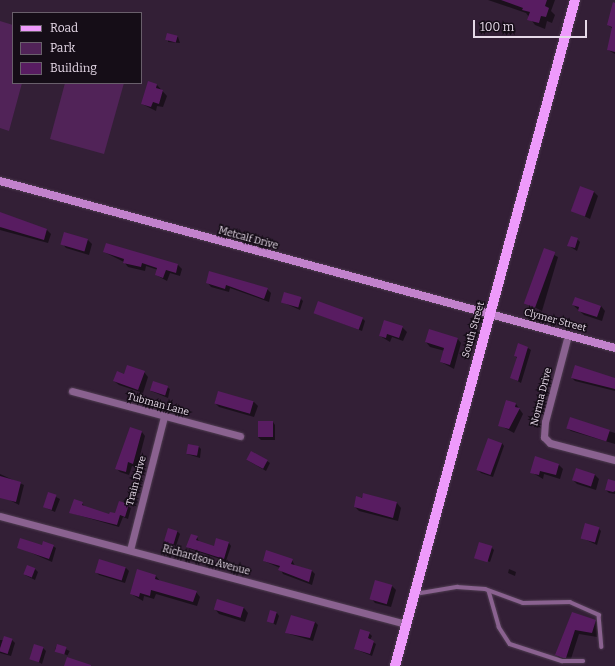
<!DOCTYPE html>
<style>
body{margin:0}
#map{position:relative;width:615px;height:666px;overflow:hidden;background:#331f36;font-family:Bitter,serif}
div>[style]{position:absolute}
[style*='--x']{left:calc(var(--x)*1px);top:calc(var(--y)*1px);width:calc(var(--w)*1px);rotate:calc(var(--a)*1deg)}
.green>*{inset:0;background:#512358}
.shadow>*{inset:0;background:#0007;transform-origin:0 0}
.building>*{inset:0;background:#581c61;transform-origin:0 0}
.roads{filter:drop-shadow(0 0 1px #503d52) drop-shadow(0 0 1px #503d52)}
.lane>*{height:3.5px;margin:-1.75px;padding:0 1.75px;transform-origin:1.75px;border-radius:1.75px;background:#8a6290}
.street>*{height:7px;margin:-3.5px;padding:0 3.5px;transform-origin:3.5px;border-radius:3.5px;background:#8a6290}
.secondary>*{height:8px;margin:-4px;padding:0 4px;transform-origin:4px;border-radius:4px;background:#c282cc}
.primary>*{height:10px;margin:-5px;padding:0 5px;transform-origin:5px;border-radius:5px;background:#ee9afb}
span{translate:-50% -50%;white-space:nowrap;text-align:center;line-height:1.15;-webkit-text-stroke:3px #150d17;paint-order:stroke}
.street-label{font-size:10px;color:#e6d9e8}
.legend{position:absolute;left:12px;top:12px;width:130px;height:72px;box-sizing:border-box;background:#150d17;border:1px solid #695f6b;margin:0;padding:5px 7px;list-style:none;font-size:12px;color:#e6d9e8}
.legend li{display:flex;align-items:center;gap:8px;height:20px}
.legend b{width:20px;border:1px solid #695f6b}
.scale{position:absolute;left:473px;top:20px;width:114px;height:18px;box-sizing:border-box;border:2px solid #e6d9e8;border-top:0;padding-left:5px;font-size:12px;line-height:14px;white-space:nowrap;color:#e6d9e8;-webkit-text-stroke:3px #150d17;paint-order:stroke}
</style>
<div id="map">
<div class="green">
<i style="clip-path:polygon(0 21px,13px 25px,13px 83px,22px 83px,9px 131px,0 128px)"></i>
<i style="clip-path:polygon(65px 83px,124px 83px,104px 154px,50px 139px)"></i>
</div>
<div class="shadow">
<i style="clip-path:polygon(488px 0,555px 0,551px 11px,555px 15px,552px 23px,547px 21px,545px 29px,535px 25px,526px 13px)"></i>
<i style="clip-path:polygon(615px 12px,615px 54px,608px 50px,613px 29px,608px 25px)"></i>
<i style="clip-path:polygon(168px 34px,178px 37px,180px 43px,168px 42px)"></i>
<i style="clip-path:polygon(157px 85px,167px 96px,163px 107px,157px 106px,156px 111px,142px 104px)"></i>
<i style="clip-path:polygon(580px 187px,594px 192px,598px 196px,590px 219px,572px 210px)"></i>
<i style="clip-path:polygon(1px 213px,47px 230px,51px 234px,48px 243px,0 230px)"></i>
<i style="clip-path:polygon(577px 239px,580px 242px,577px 251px,569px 246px)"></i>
<i style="clip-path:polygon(88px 240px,92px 244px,89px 255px,66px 248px,62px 243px)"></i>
<i style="clip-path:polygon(107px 244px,178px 265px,182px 269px,180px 276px,170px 273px,167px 281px,156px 275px,158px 270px,146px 266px,145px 271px,128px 267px,124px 262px,104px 252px)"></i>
<i style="clip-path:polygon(545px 250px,558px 257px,542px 311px,528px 304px)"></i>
<i style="clip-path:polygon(207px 282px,267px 289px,271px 293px,269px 302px,230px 288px,229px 292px,211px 287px)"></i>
<i style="clip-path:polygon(300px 298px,303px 301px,300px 310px,282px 302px)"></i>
<i style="clip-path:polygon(573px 305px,601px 306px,605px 311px,602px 321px,584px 315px)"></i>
<i style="clip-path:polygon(315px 313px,362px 318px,365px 321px,362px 331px)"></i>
<i style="clip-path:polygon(402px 327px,407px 332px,403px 341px,392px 337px,390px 342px,380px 336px)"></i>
<i style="clip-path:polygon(457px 338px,461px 343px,454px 369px,441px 362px,445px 351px,430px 347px,426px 342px)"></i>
<i style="clip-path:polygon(528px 348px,531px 350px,521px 383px,512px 378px,518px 359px,515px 356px)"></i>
<i style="clip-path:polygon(144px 372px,148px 377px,143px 393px,119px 385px,114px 381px)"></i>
<i style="clip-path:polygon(572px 378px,615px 379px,615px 391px,575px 381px)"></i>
<i style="clip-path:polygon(167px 387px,170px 389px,168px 398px,151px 391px)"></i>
<i style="clip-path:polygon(218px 392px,254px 402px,258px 406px,254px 417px,219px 407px,215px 403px)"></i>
<i style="clip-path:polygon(516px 404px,523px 414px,514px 433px,499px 425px)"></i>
<i style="clip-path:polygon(570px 419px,615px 433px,615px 444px,571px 431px,567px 428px)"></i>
<i style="clip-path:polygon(273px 422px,275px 425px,275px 440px,261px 440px,258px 437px)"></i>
<i style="clip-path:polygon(142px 432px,145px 436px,137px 467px,132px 466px,129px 475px,120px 472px,116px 468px)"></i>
<i style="clip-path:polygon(502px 443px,504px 446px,493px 477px,481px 473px,478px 470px)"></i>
<i style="clip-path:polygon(199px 447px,201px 449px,200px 458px,187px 454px)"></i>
<i style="clip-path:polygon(247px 460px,267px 461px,270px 463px,266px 471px)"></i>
<i style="clip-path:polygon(559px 465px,563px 469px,560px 479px,544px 474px,543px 479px,531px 472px)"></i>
<i style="clip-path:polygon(576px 469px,595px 475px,599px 479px,596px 490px,577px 484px,573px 480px)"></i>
<i style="clip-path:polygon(0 474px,24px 485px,19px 505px,0 495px)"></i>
<i style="clip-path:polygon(615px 482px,615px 494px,609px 493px,606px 490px)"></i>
<i style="clip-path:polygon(48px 493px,60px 499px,55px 512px,44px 507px)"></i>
<i style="clip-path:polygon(364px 494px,397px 503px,401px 508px,398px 521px,359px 511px,355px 507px)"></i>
<i style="clip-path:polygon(120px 502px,131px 508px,128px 519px,123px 517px,119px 527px,71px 513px,82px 503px,85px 507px,110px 516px,116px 514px)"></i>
<i style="clip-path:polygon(598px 528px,601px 531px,597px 545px,582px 538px)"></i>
<i style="clip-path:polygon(177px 531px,180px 534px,176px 546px,165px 541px)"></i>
<i style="clip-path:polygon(197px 537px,199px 542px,214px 547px,229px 543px,231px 546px,226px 561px,190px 549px,188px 547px)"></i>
<i style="clip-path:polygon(42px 546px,53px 546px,56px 548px,52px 562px,18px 547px)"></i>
<i style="clip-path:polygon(491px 547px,494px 550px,490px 562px,475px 557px)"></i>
<i style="clip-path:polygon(100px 560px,126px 568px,129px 571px,125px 583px,99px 575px,96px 572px)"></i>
<i style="clip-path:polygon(292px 560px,295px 566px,311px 570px,315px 574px,312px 585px,283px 574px,280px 568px,264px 561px)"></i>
<i style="clip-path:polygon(35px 569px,38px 572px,35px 580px,25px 575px)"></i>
<i style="clip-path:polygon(509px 569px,516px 572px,515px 576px,508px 573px)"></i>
<i style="clip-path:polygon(155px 575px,160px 581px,196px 592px,200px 597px,197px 606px,156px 594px,154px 599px,144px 596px,143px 601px,131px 594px)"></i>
<i style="clip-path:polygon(391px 585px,396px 590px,391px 607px,375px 603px,371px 598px)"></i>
<i style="clip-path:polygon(244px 608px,248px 613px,245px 622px,219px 614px,215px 609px)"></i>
<i style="clip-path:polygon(277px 613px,279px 616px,276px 625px,267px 620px)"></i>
<i style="clip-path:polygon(572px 613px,596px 621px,600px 626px,597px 637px,579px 634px,570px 662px,560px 659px,556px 655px)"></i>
<i style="clip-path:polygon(315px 622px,318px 625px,313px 641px,286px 633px)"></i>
<i style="clip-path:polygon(369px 633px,372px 636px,370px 640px,376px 644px,372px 656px,355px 649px)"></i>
<i style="clip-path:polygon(0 640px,12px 640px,15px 643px,11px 656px,0 653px)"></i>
<i style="left:57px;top:645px;width:14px;height:5px;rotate:25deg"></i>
<i style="clip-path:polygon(43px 648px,46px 651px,42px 664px,31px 658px)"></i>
</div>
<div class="building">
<i style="clip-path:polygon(501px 0,547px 0,545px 6px,549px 8px,546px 17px,541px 16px,539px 23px,527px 20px,530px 12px,522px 10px,523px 8px)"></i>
<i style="clip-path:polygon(613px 2px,615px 3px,615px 52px,607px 50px,612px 27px,607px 25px)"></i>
<i style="left:167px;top:33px;width:11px;height:7px;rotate:15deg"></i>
<i style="clip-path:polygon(148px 81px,157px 84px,156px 88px,163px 90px,159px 104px,153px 102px,151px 107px,141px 104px)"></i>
<i style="left:580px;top:186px;width:15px;height:27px;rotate:20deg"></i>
<i style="clip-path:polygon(0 212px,47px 229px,44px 240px,0 227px)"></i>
<i style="left:64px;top:232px;width:25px;height:13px;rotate:16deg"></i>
<i style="clip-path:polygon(571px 236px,578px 238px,575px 248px,567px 246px)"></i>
<i style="clip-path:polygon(106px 243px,178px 264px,176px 273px,166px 270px,163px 278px,155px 275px,157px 268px,142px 263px,141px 267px,123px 263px,124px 259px,103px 252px)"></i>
<i style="left:544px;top:248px;width:12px;height:59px;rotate:20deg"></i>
<i style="clip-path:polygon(209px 271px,268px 288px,264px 299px,226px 285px,225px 289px,206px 283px)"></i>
<i style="left:284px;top:292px;width:18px;height:11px;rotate:16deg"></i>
<i style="clip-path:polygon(575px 297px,601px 306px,597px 317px,578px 311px,579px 307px,572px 305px)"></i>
<i style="left:318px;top:301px;width:48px;height:13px;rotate:20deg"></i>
<i style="clip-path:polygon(384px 320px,403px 326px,399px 338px,387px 334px,386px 338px,379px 336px)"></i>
<i style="clip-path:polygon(429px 329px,458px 338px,450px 365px,440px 362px,444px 348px,425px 342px)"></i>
<i style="clip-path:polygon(518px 343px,528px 347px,518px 381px,510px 378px,517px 357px,514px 356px)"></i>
<i style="clip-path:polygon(127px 365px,145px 371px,138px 390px,113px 381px,117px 371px,124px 374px)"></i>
<i style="clip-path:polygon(575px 365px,615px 378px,615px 389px,571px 378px)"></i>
<i style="left:153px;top:381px;width:16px;height:10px;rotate:18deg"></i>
<i style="left:218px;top:391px;width:37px;height:13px;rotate:16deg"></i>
<i style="clip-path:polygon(506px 400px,516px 403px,515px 407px,520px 408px,509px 429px,498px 426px)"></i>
<i style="left:570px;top:417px;width:42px;height:12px;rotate:18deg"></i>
<i style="left:258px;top:421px;width:15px;height:16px"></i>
<i style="clip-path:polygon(130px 427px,142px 431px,133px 464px,128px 462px,126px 472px,115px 469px)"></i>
<i style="left:488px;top:438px;width:15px;height:34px;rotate:20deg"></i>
<i style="left:188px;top:444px;width:11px;height:10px;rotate:10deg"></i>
<i style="left:251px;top:451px;width:19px;height:10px;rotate:28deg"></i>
<i style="clip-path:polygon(535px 456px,559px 464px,556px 475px,540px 471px,539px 475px,530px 473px)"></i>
<i style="left:576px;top:468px;width:20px;height:13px;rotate:18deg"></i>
<i style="clip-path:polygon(0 476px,21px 482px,16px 502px,0 498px)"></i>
<i style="clip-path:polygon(608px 479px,615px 481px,615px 491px,613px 492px,605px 490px)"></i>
<i style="left:48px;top:492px;width:9px;height:16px;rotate:18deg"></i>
<i style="clip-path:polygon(363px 493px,397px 502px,393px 518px,354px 507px,356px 496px,362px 498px)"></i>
<i style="clip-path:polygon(74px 499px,83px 502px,82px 505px,109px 514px,110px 512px,115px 513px,119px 501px,129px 504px,125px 517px,120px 515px,117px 525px,69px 513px)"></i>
<i style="left:585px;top:523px;width:15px;height:16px;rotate:16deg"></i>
<i style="left:168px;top:528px;width:10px;height:14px;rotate:17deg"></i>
<i style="clip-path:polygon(191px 534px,198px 536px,196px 540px,214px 546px,216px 538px,229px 542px,224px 559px,186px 547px)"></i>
<i style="clip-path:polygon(20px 538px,42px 545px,43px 541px,54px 545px,49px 559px,17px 548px)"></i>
<i style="left:479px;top:542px;width:14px;height:17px;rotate:17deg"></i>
<i style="clip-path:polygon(266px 550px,293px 559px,291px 564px,312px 570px,309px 582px,278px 570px,280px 566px,263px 561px)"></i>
<i style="left:99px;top:559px;width:28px;height:14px;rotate:17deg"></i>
<i style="left:27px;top:565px;width:9px;height:10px;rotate:21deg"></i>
<i style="clip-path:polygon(137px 569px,156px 575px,155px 579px,197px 591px,193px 602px,151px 590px,150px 596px,140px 593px,139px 597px,130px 594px)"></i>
<i style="left:375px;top:580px;width:18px;height:20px;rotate:16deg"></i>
<i style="left:217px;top:599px;width:28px;height:11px;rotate:17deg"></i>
<i style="left:270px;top:610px;width:7px;height:12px;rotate:16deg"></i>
<i style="clip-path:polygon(572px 612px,596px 620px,592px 633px,575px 630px,566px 658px,563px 658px,555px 655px)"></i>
<i style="clip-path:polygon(291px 615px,315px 622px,310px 638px,285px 633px)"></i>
<i style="clip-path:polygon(360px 629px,370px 632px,368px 638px,374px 641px,370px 654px,354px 649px)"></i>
<i style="left:4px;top:636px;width:9px;height:16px;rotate:18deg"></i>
<i style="left:34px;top:644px;width:10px;height:16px;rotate:17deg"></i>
<i style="left:57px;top:644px;width:10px;height:8px;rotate:17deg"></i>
<i style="clip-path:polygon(67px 657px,91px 665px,91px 666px,64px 666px)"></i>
</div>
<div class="roads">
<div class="lane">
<i style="--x:489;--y:591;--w:37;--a:74"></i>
<i style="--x:499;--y:627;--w:20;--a:57"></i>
<i style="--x:510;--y:644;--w:55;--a:18.1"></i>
<i style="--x:562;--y:661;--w:21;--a:0"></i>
<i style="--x:415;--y:594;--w:43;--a:-9.5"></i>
<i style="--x:457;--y:587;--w:28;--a:4"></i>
<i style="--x:485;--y:589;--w:40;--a:20.2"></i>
<i style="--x:523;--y:603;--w:47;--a:-1.2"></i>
<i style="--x:570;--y:602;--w:32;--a:24"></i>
<i style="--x:599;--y:615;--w:32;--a:85"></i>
</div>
<div class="street">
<i style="--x:568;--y:335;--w:90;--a:104.8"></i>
<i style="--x:545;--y:422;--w:15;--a:94"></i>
<i style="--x:544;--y:437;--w:8;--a:45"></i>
<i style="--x:550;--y:443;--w:67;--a:14.7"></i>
<i style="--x:72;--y:391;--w:174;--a:15"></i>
<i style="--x:0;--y:516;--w:420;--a:14.9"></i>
<i style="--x:130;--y:550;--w:137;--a:-75.7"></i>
</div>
<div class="secondary">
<i style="--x:0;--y:181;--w:637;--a:15.19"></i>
</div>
<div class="primary">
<i style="--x:395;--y:666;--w:690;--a:-74.88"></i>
</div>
</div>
<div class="street-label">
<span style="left:248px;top:239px;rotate:15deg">Metcalf Drive</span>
<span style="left:555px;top:321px;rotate:15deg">Clymer Street</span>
<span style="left:474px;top:330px;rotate:-74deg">South Street</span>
<span style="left:542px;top:397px;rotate:-76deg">Norma Drive</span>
<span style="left:158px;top:405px;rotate:15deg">Tubman Lane</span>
<span style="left:137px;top:481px;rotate:-75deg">Train Drive</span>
<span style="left:206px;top:561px;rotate:15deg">Richardson Avenue</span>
</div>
<ul class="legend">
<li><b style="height:5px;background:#ee9afb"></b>Road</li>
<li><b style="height:11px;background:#512358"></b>Park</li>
<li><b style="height:11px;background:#581c61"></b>Building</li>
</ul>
<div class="scale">100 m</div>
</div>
